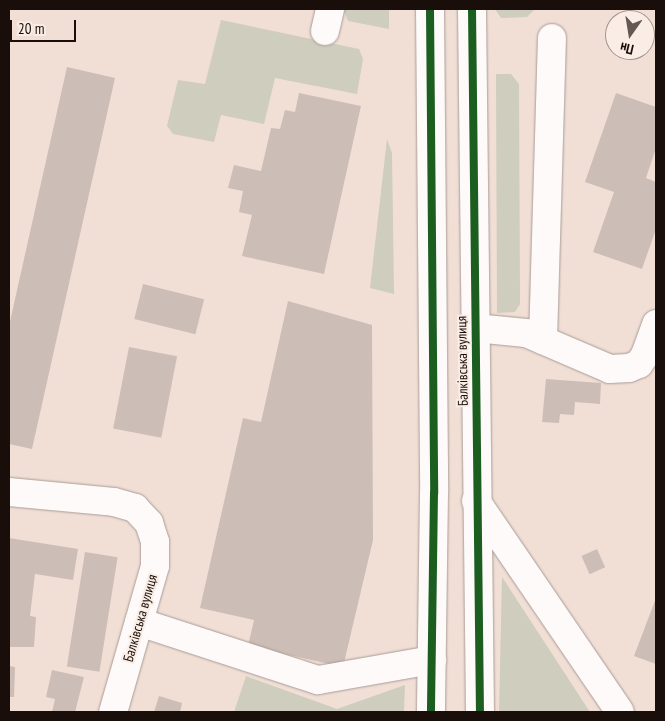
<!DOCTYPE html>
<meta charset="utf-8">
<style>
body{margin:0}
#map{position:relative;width:665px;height:721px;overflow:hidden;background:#f1dfd6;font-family:"PT Sans Narrow",sans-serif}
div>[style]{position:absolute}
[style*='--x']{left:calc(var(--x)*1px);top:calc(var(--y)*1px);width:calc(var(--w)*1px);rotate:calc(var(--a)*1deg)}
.green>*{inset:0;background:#cecdbe}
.building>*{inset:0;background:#ccbdb6;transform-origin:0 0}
.roads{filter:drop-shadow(0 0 1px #a99c95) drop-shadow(0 0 1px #a99c95)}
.minor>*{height:28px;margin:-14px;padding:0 14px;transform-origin:14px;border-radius:14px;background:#fdfaf9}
.major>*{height:28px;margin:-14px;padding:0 14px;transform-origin:14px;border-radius:14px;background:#fdfaf9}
.cycleway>*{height:8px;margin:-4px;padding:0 4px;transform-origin:4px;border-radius:4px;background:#1b5e20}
span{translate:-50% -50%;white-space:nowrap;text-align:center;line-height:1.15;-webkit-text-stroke:4px #faede6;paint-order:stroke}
.street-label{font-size:14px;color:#190e09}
.frame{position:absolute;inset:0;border:10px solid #190e09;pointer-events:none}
.north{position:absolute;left:605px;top:10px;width:50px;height:50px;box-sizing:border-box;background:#faede6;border:1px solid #a0948e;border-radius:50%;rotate:193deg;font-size:14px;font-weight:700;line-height:20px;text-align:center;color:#190e09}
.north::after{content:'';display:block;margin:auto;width:18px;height:22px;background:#655751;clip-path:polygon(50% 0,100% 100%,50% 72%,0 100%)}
.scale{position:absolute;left:10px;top:20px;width:66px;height:22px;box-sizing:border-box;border:2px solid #190e09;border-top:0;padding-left:6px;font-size:15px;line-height:18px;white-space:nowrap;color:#190e09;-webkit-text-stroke:4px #faede6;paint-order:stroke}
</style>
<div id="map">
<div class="green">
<i style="clip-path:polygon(343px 9px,389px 9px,389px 29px,348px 21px)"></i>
<i style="clip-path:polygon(495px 9px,535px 9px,527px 17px,501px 18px)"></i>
<i style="clip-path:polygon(221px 20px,359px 49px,363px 59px,357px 94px,275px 78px,264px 124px,221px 115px,214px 142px,173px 134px,167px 126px,178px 80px,205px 84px)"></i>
<i style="clip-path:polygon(496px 74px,511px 74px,519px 84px,520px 304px,515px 312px,497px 313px)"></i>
<i style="clip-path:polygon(387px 139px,392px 153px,394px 294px,370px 288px)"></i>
<i style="clip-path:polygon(502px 577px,590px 712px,499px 712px)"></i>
<i style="clip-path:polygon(246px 676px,337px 709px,405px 685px,404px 712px,234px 712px)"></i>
</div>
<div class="building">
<i style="clip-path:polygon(67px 67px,115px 78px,32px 449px,9px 444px,9px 326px)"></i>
<i style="clip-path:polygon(299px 93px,361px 106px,324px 274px,242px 256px,252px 215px,239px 212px,243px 191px,228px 188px,234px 165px,261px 171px,271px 128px,280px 129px,285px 110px,295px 112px)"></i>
<i style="clip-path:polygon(616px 93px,656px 107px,656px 148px,646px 178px,656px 182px,656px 229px,642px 269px,593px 252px,614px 192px,585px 182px)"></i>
<i style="left:143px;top:284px;width:63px;height:36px;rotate:14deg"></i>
<i style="clip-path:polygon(288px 301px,372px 325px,373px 540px,343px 667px,248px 646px,254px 620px,200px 608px,243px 418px,261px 422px)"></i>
<i style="left:129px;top:347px;width:49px;height:83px;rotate:11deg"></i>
<i style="clip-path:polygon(546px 379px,601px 383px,600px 404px,575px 402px,574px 415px,560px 414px,559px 423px,542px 422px)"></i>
<i style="clip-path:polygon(9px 538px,78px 549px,73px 580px,35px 574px,30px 616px,36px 617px,34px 647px,9px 647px)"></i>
<i style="left:597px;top:549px;width:20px;height:17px;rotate:66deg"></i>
<i style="left:85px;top:552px;width:33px;height:116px;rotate:9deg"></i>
<i style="clip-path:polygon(656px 598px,656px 664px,634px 656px)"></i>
<i style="clip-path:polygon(9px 666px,15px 667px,14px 697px,9px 697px)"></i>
<i style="clip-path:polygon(52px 670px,84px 677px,75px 712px,52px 712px,55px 699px,46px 697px)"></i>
<i style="clip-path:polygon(159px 696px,182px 703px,180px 712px,154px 712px)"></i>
</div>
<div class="roads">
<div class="minor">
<i style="--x:325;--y:31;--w:23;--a:-77"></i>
<i style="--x:475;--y:328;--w:51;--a:5.6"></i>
<i style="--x:526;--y:333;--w:91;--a:23.2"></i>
<i style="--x:610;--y:369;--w:19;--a:-3"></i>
<i style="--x:629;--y:368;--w:11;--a:-22"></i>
<i style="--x:639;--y:364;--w:11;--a:-56"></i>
<i style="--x:645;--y:355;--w:33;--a:-70"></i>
<i style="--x:543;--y:340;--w:302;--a:-88.3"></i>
<i style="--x:9;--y:492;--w:105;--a:5.4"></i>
<i style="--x:114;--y:502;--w:22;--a:16"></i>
<i style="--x:135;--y:508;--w:21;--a:47"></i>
<i style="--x:149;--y:523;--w:20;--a:72"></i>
<i style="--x:155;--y:542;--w:24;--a:90"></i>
<i style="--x:155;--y:566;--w:152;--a:106"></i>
<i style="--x:476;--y:501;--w:255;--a:55.7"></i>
<i style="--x:139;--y:622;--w:188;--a:18"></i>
<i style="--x:318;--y:680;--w:116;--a:-10"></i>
</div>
<div class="major">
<i style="--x:430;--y:9;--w:484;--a:89.5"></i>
<i style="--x:434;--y:493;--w:219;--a:90.8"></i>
<i style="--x:472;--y:9;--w:703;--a:89.35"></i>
</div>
</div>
<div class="cycleway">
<i style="--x:430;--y:9;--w:484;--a:89.5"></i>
<i style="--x:434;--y:493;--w:219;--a:90.8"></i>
<i style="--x:472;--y:9;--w:703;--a:89.35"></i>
</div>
<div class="street-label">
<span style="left:462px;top:361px;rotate:-91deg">Балківська вулиця</span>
<span style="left:140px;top:618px;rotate:-74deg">Балківська вулиця</span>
</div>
<div class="frame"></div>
<div class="north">Пн</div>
<div class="scale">20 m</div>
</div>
